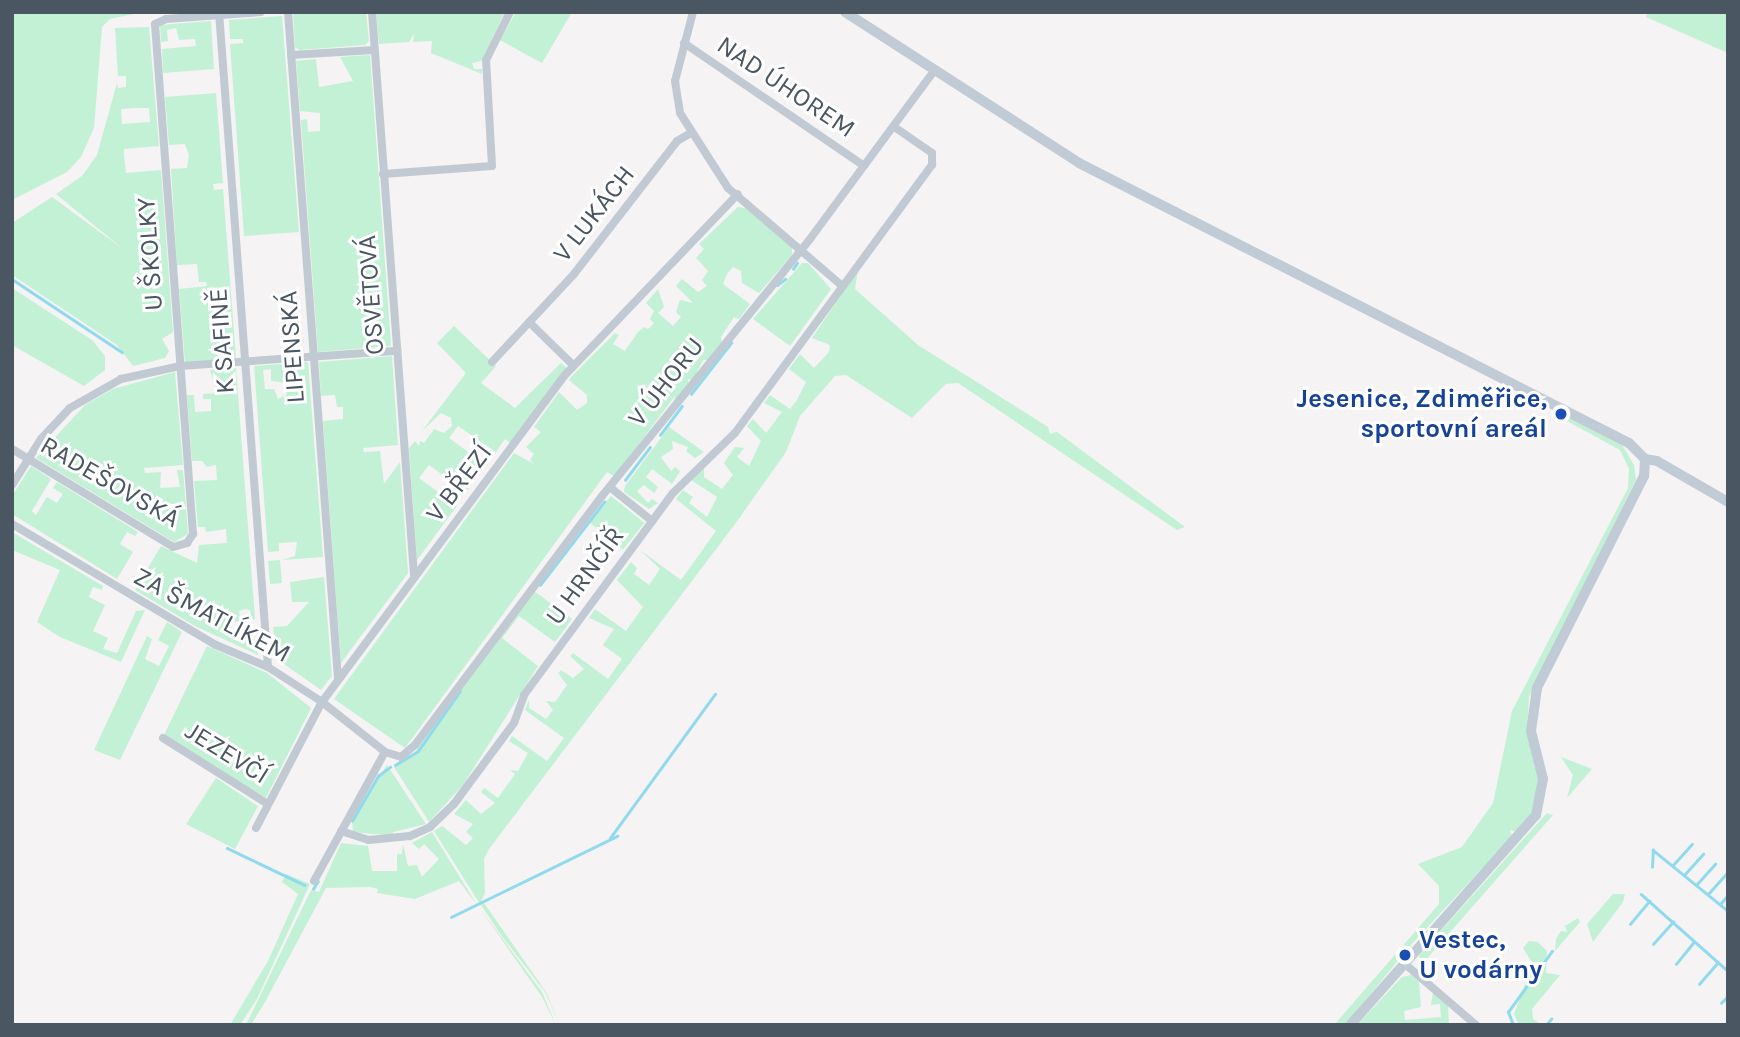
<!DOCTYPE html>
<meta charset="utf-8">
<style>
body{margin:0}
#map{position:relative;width:1740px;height:1037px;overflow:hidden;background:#f5f3f3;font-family:Karla,sans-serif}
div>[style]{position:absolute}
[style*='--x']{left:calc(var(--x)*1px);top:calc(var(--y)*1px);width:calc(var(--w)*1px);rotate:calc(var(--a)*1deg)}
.green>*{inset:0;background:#c3f1d5;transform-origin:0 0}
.stream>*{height:2.5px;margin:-1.25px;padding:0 1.25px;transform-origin:1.25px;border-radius:1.25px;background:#90daee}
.street>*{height:8px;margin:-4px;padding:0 4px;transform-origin:4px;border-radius:4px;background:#c1cad2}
.secondary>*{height:10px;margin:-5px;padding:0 5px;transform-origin:5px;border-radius:5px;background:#c1cbd6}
.dots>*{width:19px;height:19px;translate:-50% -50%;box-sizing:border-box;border:4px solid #fff;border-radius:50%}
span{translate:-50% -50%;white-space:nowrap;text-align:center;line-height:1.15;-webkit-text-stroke:6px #fff;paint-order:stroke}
.street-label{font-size:26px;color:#4a5661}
.transit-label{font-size:26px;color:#164399;font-weight:700}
.right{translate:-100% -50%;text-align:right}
.left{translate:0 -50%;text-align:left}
.frame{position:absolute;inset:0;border:14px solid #4a5661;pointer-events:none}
</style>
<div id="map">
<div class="green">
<i style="clip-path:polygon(12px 12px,143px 12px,110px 19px,102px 27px,94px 128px,81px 157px,67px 172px,12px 200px)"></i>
<i style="clip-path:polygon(293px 12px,366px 12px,369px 41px,365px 45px,300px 50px,295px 47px)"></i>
<i style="clip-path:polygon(376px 12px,505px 12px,481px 61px,472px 63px,474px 69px,482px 69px,482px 74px,431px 53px,432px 41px,413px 42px,414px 34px,409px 42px,379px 44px)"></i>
<i style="clip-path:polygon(516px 12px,572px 12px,542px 63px,500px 40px)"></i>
<i style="clip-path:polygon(1648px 12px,1728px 12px,1728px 53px,1646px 17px)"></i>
<i style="clip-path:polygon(282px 16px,299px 232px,244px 236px,230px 44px,243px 43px,243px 39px,230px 39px,229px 20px)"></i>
<i style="clip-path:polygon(211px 21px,214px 69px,163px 73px,162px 49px,196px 46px,195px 39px,179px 40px,176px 28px,167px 30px,168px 41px,161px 42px,160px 25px)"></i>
<i style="clip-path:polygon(evenodd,149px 27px,159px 146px,124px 149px,124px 155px,126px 173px,161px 170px,173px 332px,162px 339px,169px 351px,165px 358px,133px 366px,117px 345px,12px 275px,12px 223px,52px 197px,123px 249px,56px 194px,82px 176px,97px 155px,117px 83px,118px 88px,126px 87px,126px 76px,118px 76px,115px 28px,149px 27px,134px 108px,149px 108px,150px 122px,122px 124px,121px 109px,134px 108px)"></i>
<i style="clip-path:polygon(370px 55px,391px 346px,318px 352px,301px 120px,307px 119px,308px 132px,320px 131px,320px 113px,300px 111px,296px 61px,316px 59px,319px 87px,353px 81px,340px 57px)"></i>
<i style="clip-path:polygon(216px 93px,223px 183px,213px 184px,214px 190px,223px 189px,236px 358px,185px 362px,179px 289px,207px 286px,206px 282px,199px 282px,197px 264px,177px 265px,171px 169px,187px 168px,189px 155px,185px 144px,169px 145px,165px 97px)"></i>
<i style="clip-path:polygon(738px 207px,750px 209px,792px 246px,792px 255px,759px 293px,742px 283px,741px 271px,733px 267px,727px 274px,723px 284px,750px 304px,739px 319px,734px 317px,721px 337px,722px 342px,708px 360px,703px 360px,693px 380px,688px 379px,689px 385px,673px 403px,675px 396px,632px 453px,634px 456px,608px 483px,614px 476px,607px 472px,405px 748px,334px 699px,514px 453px,534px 464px,530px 460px,534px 454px,526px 447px,541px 432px,534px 427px,559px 392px,577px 410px,587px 403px,587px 395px,569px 380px,573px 375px,615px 333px,619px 335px,613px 344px,625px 351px,638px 332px,644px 327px,648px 329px,654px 323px,650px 319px,654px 311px,646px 303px,658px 289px,664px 307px,658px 313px,673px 326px,681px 317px,676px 312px,680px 300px,693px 303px,676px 286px,682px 279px,698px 292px,707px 286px,702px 280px,708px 271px,696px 258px,704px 249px,699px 244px)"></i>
<i style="clip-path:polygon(802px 263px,808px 263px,831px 289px,790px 346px,753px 319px)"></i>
<i style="clip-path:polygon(858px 270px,855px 289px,918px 345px,1048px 427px,1050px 434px,1057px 432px,1185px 527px,1177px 530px,958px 383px,946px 384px,912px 418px,846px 375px,835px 376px,800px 416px,786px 452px,735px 524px,489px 849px,484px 859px,485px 893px,480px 904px,434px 831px,442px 826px,466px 845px,473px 838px,466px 832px,473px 824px,454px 814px,466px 800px,481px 814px,495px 803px,481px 792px,484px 788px,498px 798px,515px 774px,510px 770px,518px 771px,528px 753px,509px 741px,512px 736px,547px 761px,564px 738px,525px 710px,529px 700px,529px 708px,546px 719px,553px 710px,546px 701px,555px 702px,567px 685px,558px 673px,561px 670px,573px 678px,584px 669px,570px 656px,573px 653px,608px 679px,622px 659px,603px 645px,614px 629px,589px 618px,595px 609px,626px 631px,643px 607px,617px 580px,631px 562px,637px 568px,634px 574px,649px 585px,660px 569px,640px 550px,681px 580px,716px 531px,676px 499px,683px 490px,693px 497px,689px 503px,707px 517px,717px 497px,691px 480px,704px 468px,704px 477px,722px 489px,733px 475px,724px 463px,735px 447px,744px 448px,737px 457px,749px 466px,761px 441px,747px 426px,753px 419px,766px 433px,782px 412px,764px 403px,770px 395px,790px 409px,797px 400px,806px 382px,789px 369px,800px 354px,814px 368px,829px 352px,830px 345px,812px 338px)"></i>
<i style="clip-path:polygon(12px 288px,92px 340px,105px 356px,105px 370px,84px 386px,12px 345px)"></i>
<i style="clip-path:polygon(454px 326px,496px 366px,481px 383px,515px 408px,561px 363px,567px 368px,512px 444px,505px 439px,496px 452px,458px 426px,449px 438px,486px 465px,466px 492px,429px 465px,419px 478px,457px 506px,417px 560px,409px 448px,415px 441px,419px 446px,420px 441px,424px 443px,434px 429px,444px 433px,452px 426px,451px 418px,441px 413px,422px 431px,466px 373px,437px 343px)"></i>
<i style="clip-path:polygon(392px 356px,398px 445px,363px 448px,364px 452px,380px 451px,384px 484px,400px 462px,408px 573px,341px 663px,323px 421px,343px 419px,343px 407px,337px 407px,335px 395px,321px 396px,319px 362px)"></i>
<i style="clip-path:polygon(evenodd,308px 362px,323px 557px,282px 560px,295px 556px,297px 542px,279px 543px,279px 551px,268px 552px,254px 366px,308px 362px,271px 369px,271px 381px,288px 383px,286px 395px,278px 399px,274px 389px,265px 389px,263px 370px,271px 369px)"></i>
<i style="clip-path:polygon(236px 368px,255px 619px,251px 620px,250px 610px,245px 609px,239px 611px,240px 621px,225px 623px,230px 632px,239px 632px,239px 641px,257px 639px,258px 655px,195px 626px,135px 590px,161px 546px,197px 563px,199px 545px,227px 543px,226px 529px,206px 532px,205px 527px,198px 527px,194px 481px,217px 480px,216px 465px,207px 467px,202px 461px,192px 461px,187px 395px,194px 395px,195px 412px,211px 411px,211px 399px,203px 399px,203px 394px,218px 393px,210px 370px)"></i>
<i style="clip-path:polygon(175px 372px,183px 465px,144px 468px,145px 473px,161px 472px,160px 488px,180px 487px,177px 470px,183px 470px,188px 534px,174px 542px,36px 458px,85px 405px,113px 389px)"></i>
<i style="clip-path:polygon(1569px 416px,1621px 443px,1634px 465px,1636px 480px,1529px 697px,1527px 732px,1539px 780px,1532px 813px,1517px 832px,1510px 830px,1512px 836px,1410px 946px,1345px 1025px,1334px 1025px,1439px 904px,1439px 886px,1418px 864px,1462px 847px,1493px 803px,1512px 711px,1628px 488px,1629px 469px,1620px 450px,1567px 421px)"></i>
<i style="clip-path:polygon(669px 427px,704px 452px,695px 458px,686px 451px,688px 447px,672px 441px,673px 449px,661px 457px,671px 471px,675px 467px,680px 471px,672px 484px,652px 469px,646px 477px,658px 487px,654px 493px,644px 485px,637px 491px,648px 503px,652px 499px,658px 503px,649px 509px,624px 492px,625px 486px)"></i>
<i style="clip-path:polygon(31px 466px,51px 479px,32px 511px,36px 515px,47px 497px,57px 503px,63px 494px,53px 488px,57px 482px,138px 532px,135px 536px,127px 532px,120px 544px,133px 552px,117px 579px,12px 514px,12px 496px)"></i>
<i style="left:611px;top:496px;width:43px;height:34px;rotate:39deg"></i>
<i style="clip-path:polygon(12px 532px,103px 586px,102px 590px,93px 587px,89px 597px,105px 605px,93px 631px,108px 638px,103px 649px,117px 653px,136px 611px,145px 610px,121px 662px,60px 637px,37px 622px,60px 570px,12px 550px)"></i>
<i style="left:280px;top:560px;width:23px;height:12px;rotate:85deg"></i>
<i style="clip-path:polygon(324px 577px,332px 676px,321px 690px,277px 659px,273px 627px,287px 626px,309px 602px,292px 602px,290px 582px)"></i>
<i style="clip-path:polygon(534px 591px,572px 619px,555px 642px,519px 616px,502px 638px,538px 666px,463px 785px,429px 822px,394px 767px,415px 752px)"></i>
<i style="clip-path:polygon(167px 622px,182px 632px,120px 760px,94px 750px,147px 636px,152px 639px,145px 659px,159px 666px,169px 646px,158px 640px)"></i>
<i style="clip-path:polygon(207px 646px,267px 673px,311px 708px,266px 798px,164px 735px)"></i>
<i style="clip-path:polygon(1561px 757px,1592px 769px,1567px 798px,1573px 775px)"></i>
<i style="clip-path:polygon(387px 765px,426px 824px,393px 832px,394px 836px,353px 832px,352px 819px)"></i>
<i style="clip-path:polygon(216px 778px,258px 806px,235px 849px,186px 824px)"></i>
<i style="clip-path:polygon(1547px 813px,1553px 815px,1422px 964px,1419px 955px)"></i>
<i style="clip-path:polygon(432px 832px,477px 905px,459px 881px,415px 899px,377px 893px,378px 889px,370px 887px,326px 888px,265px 1002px,251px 1025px,246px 1025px,311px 890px,319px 892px,341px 843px,368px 846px,372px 871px,397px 871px,397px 854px,402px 854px,403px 844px,408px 866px,417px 865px,422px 877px,439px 859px,424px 844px,419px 849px,412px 843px)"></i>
<i style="clip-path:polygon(286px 874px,310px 884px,257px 999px,240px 1025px,230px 1025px,268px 961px,298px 894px,282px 882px)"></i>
<i style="clip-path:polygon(1613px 894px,1625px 894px,1623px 902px,1593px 942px,1587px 924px)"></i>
<i style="clip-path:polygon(484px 903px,546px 992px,560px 1025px,545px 992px,501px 935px,481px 905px)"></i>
<i style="clip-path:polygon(479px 907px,542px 992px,556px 1025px,542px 997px)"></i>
<i style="clip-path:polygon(1578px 918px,1580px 922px,1555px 951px,1556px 939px,1561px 931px,1567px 932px,1565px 926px)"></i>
<i style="clip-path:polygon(1529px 941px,1538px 942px,1547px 951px,1546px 973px,1560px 975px,1532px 1009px,1533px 1019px,1542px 1025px,1519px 1025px,1514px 1014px,1533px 964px,1523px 948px)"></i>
<i style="clip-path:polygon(1411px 975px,1419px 980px,1421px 1007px,1404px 1011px,1405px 1020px,1441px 1017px,1440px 1004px,1431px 1005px,1433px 992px,1448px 1005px,1449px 1025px,1357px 1025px,1402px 977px)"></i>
</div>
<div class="stream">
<i style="--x:793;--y:269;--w:7;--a:-56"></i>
<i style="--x:12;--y:279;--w:132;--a:33.6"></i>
<i style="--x:777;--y:285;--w:10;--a:-37"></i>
<i style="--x:691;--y:394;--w:65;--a:-51.9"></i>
<i style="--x:660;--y:435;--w:36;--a:-53"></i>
<i style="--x:625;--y:480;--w:41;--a:-52.9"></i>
<i style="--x:540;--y:585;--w:105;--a:-52.4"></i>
<i style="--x:395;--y:765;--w:27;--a:-31"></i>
<i style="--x:418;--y:751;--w:73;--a:-55"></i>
<i style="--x:352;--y:821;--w:52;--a:-60"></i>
<i style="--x:378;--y:776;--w:15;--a:-37"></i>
<i style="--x:610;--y:838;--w:178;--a:-53.9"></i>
<i style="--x:227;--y:848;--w:86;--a:25.4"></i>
<i style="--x:1673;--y:865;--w:28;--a:-48"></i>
<i style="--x:1652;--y:867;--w:17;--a:-87"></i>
<i style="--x:1653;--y:850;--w:97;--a:39.1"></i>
<i style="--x:1685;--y:874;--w:27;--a:-48"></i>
<i style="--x:1697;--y:884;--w:27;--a:-48"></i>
<i style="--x:313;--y:889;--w:9;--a:-58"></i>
<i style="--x:1641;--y:894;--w:116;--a:41.5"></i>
<i style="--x:1708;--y:894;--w:27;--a:-48"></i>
<i style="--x:1721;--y:903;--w:11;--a:-49"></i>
<i style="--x:451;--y:917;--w:185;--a:-26"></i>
<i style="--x:1630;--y:924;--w:30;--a:-50"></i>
<i style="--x:1653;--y:944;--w:30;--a:-48"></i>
<i style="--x:1676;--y:964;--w:28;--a:-51"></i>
<i style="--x:1699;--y:984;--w:28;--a:-49"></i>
<i style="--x:1721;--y:1003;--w:10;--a:-45"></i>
<i style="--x:1513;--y:1025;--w:14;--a:-111"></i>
<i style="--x:1508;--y:1012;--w:75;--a:-54.2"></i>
<i style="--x:1546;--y:1025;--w:8;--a:-50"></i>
</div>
<div class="street">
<i style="--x:219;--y:12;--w:657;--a:85.72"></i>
<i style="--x:288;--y:12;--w:669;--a:85.71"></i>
<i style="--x:372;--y:12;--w:565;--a:85.73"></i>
<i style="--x:693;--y:12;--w:71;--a:104.6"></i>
<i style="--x:675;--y:81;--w:32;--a:81"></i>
<i style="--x:680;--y:113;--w:89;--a:57.4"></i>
<i style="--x:728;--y:188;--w:149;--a:40.6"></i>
<i style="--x:684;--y:43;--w:218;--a:34.3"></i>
<i style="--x:291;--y:55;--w:83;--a:-3.4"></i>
<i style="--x:383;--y:174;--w:109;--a:-4.2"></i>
<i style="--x:492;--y:166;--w:106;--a:-93.2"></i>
<i style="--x:486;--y:60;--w:54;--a:-63.4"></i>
<i style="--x:529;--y:322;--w:62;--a:44.3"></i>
<i style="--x:492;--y:362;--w:120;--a:-47"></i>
<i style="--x:574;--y:274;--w:168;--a:-52.2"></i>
<i style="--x:677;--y:141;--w:16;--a:-30"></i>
<i style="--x:12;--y:449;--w:188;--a:31.3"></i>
<i style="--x:173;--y:547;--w:15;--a:-16"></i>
<i style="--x:187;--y:543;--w:11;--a:-56"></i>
<i style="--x:193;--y:534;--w:511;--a:-94.26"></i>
<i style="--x:155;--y:24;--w:12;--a:-24"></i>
<i style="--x:166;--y:19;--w:95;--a:-4.2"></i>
<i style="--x:12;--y:485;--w:54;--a:-57.8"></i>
<i style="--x:41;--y:439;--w:42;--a:-46.9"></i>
<i style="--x:70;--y:408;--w:59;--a:-29.6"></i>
<i style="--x:121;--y:379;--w:60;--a:-12.4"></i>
<i style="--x:180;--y:366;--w:218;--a:-4"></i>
<i style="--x:611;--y:488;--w:53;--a:38.8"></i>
<i style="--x:12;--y:524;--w:237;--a:30.7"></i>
<i style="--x:216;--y:645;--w:56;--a:22.9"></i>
<i style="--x:268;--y:667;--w:64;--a:32.9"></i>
<i style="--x:322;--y:702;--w:80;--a:38.4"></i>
<i style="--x:385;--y:752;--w:17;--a:17"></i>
<i style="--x:401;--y:757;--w:18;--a:-41"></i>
<i style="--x:415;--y:745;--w:311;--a:-53.1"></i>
<i style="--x:602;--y:496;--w:331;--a:-51"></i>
<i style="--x:810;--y:239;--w:209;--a:-53.6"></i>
<i style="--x:163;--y:738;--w:124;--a:32.2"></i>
<i style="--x:256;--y:828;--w:142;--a:-62.4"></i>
<i style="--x:322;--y:702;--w:407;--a:-53.4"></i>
<i style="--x:565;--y:375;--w:250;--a:-46.3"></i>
<i style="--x:341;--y:831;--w:29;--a:18"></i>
<i style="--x:369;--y:840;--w:41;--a:-5.6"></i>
<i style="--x:410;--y:836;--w:22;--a:-24"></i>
<i style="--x:430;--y:827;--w:33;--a:-44"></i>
<i style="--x:454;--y:804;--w:101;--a:-53.5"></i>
<i style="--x:514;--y:723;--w:30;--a:-70"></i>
<i style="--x:524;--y:695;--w:251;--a:-53.6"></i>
<i style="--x:673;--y:493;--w:86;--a:-44.1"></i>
<i style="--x:735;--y:433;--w:333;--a:-53.7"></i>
<i style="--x:932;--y:165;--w:12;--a:-90"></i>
<i style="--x:932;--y:153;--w:47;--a:-145.3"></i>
<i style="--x:314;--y:881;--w:147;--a:-61.2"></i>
<i style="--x:1405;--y:964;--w:94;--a:40.7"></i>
</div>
<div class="secondary">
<i style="--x:845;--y:12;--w:278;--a:32.8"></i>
<i style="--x:1079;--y:163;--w:617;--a:26.98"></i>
<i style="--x:1629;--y:443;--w:23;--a:45"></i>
<i style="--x:1645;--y:459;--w:17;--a:93"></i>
<i style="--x:1644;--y:476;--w:237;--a:116.8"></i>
<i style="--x:1537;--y:688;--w:43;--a:97.9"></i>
<i style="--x:1531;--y:731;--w:49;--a:76"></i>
<i style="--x:1543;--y:779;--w:37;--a:101"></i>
<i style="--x:1536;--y:815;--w:281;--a:131.5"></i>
<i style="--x:1645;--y:459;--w:12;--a:9"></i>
<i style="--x:1657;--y:461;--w:82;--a:30"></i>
</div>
<div class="dots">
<i style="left:1561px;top:414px;background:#1a4fb4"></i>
<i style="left:1405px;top:955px;background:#1a4fb4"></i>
</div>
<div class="street-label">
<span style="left:786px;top:87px;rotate:34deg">NAD ÚHOREM</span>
<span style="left:594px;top:214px;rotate:-52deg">V LUKÁCH</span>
<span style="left:150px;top:254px;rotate:-94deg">U ŠKOLKY</span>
<span style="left:371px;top:295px;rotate:-94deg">OSVĚTOVÁ</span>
<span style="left:222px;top:341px;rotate:-94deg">K SAFINĚ</span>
<span style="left:292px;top:347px;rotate:-94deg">LIPENSKÁ</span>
<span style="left:666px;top:382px;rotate:-52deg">V ÚHORU</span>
<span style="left:110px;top:482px;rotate:30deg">RADEŠOVSKÁ</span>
<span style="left:459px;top:483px;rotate:-53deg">V BŘEZÍ</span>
<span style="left:585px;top:576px;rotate:-54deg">U HRNČÍŘ</span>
<span style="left:212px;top:615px;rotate:28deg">ZA ŠMATLÍKEM</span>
<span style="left:227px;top:753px;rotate:32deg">JEZEVČÍ</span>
</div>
<div class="transit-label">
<span class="right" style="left:1547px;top:414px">Jesenice, Zdiměřice,<br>sportovní areál</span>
<span class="left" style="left:1419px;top:955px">Vestec,<br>U vodárny</span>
</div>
<div class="frame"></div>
</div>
